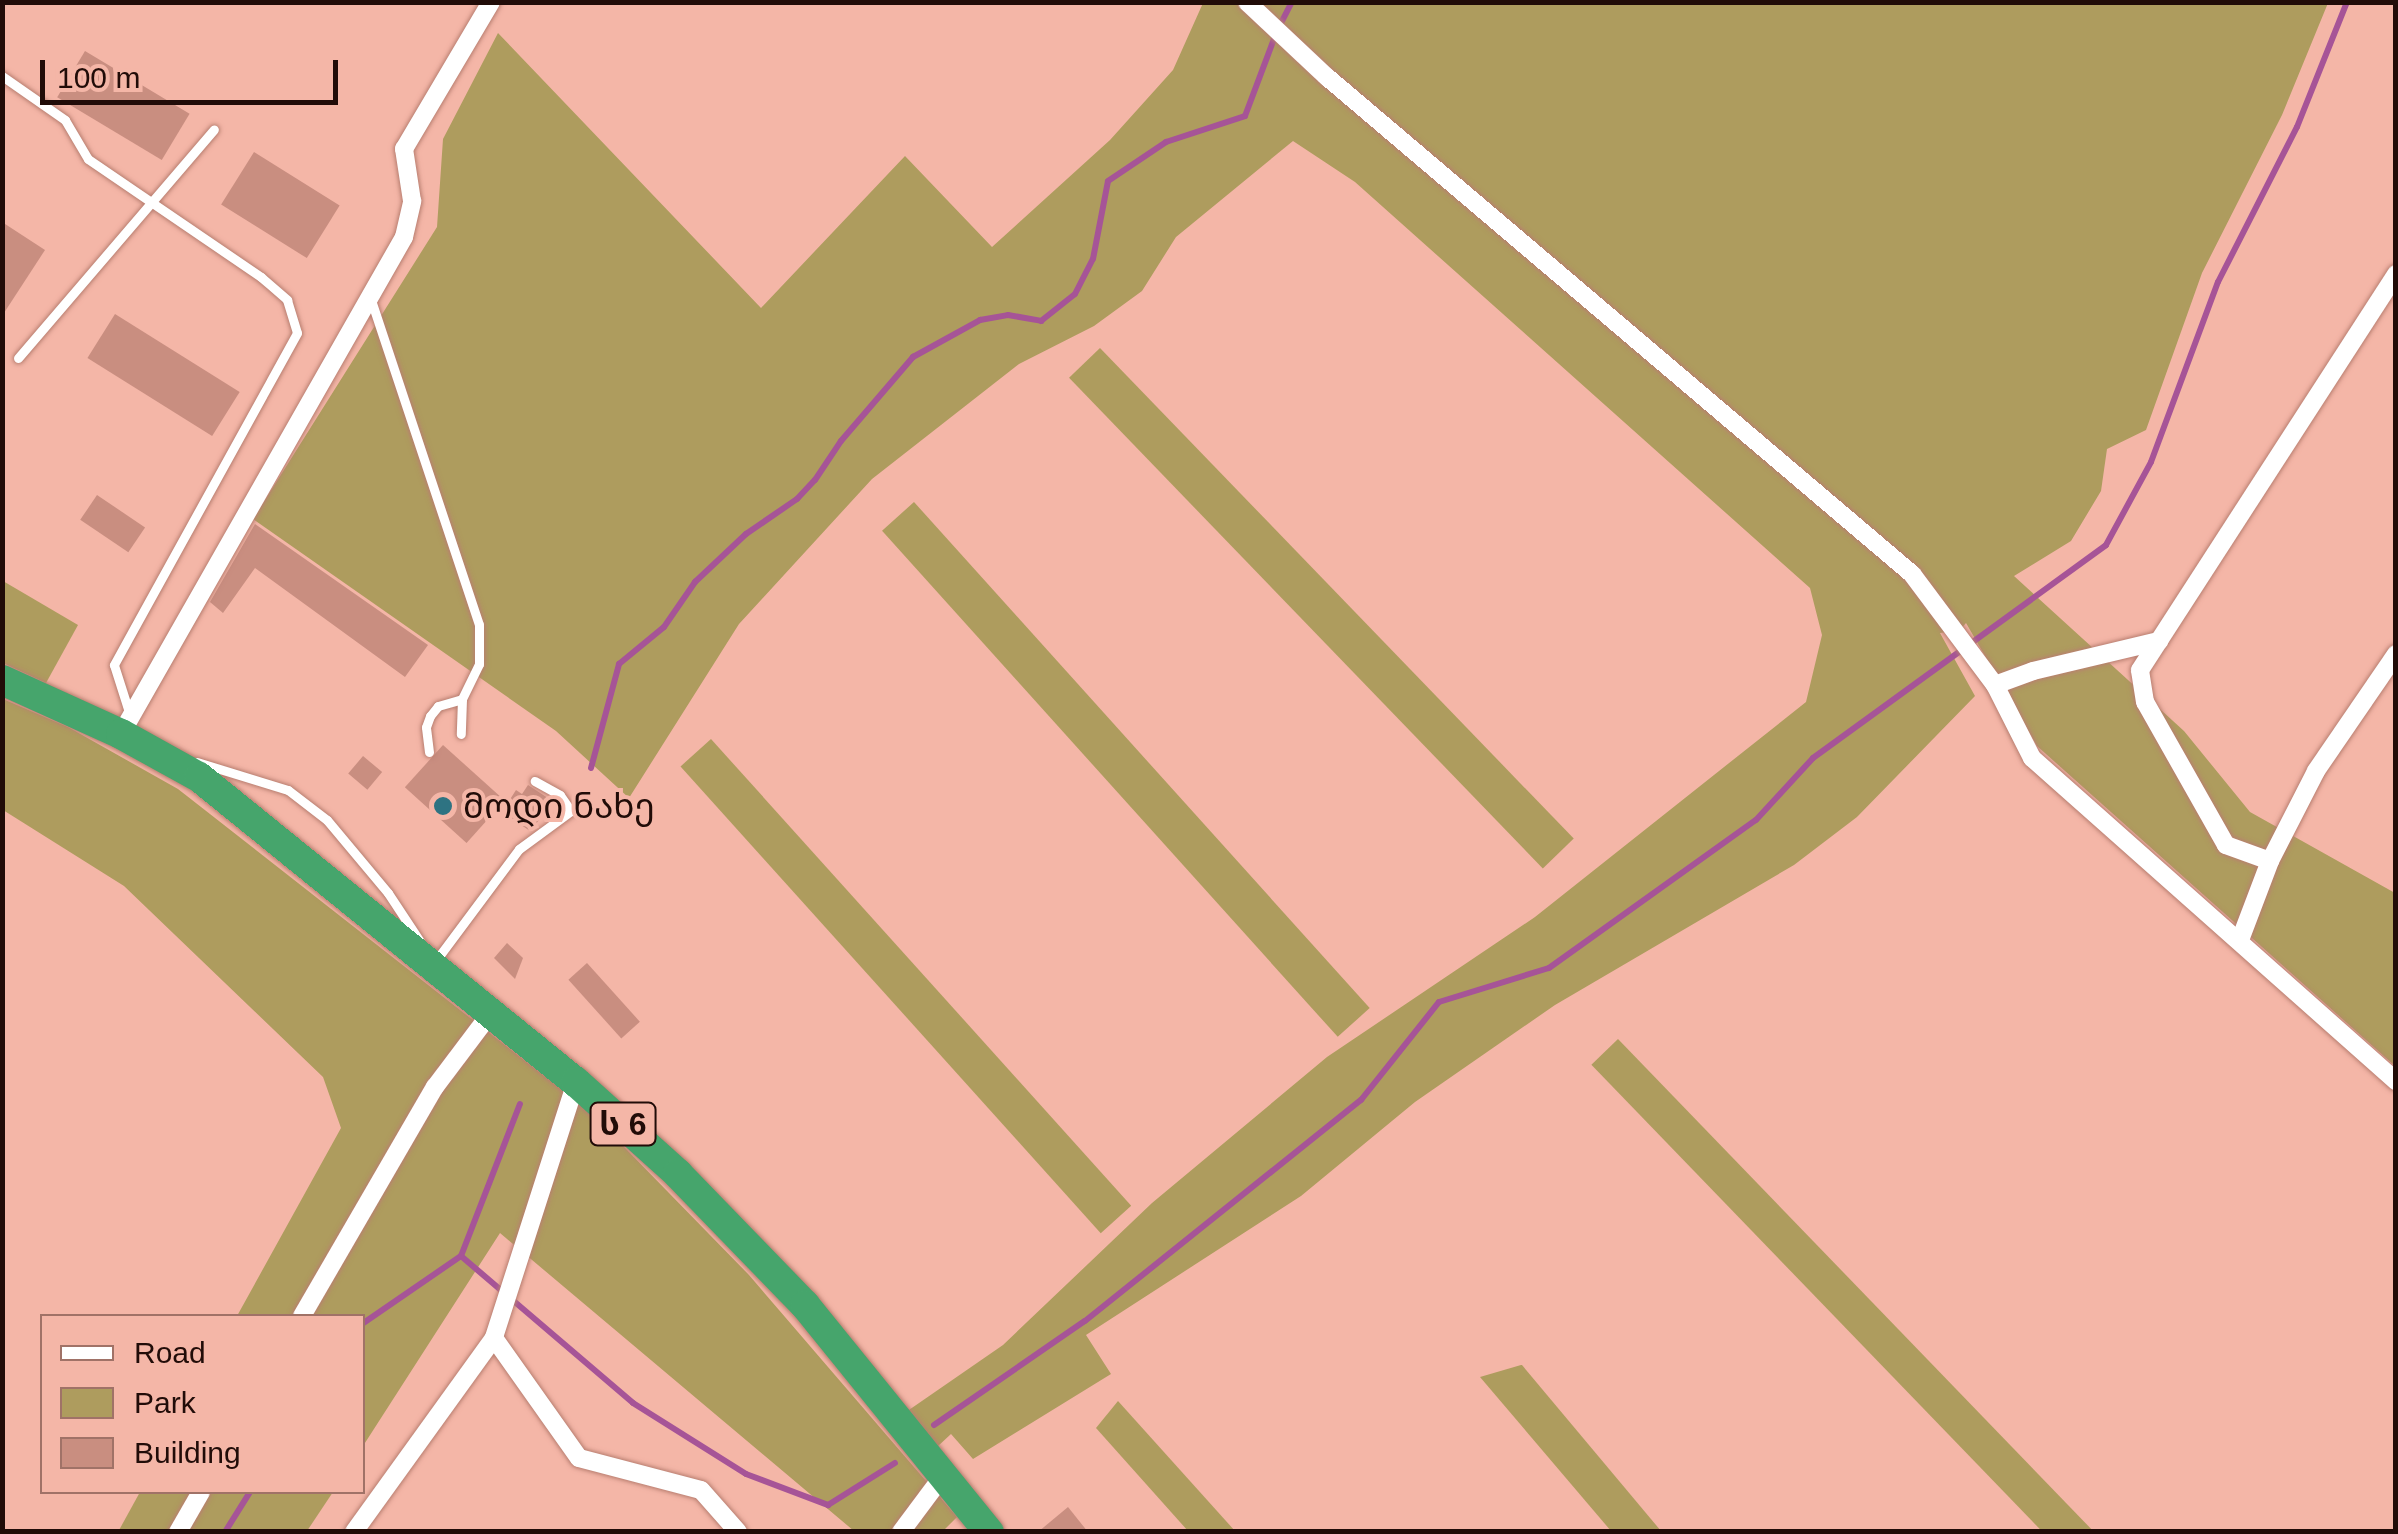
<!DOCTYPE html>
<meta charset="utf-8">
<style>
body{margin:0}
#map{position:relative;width:2398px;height:1534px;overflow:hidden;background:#f4b6a7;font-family:Arial,"Noto Sans Georgian",sans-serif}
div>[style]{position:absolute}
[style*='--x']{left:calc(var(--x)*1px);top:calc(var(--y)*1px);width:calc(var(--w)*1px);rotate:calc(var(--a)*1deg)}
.green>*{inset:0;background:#ae9c5e;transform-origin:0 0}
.stream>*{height:6px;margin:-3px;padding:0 3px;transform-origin:3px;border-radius:3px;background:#a65497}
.building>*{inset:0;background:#c98e80;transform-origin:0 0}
.roads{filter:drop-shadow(0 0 2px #b87e70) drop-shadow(0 0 2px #b87e70)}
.lane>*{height:9px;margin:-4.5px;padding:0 4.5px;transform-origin:4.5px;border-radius:4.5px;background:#fff}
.street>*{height:18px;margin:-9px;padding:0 9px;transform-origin:9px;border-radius:9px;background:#fff}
.highway>*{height:30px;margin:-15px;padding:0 15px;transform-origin:15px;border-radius:15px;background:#46a56c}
.dots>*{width:28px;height:28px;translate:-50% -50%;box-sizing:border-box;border:5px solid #f4b6a7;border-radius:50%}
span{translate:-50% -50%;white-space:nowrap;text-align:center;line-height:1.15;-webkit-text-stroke:8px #f4b6a7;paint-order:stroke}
.shield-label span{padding:2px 8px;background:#f4b6a7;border:2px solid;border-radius:8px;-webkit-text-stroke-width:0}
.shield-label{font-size:32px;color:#210c08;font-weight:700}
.poi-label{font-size:35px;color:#210c08}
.left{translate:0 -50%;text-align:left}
.frame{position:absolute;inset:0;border:5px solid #210c08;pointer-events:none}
.legend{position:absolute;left:40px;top:1314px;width:325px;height:180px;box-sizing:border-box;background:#f4b6a7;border:2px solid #a07267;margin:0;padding:12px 18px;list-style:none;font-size:30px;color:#210c08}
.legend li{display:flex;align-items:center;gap:20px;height:50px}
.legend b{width:50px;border:2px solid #a07267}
.scale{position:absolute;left:40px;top:60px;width:298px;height:45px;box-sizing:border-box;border:5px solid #210c08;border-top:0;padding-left:12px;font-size:30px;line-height:35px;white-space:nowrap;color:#210c08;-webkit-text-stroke:8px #f4b6a7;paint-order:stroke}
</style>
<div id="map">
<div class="green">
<i style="clip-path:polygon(1203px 3px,2328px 3px,2282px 115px,2202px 273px,2146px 430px,2107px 449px,2101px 491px,2071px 541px,2014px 576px,2184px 731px,2250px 812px,2395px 893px,2395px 1066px,2037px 746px,1966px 623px,1960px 630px,1940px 633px,1975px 696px,1857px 817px,1794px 865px,1555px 1005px,1415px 1102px,1301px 1196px,1086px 1335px,1111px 1374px,973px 1459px,951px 1434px,937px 1447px,906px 1412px,1003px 1345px,1152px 1203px,1327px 1057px,1535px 917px,1806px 702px,1822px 635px,1810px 588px,1355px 182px,1293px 141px,1176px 237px,1142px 291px,1094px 326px,1019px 364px,872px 479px,739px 624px,629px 798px,556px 731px,253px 519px,437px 227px,443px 139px,498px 33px,761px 308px,905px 156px,992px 247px,1110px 140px,1173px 70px)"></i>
<i style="left:1100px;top:348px;width:682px;height:43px;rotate:46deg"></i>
<i style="left:914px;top:502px;width:681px;height:43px;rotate:48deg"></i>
<i style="clip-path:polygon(3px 581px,78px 625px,46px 683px,3px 663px)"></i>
<i style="clip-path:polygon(3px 699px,68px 727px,178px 789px,589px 1111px,749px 1275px,957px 1517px,943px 1531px,854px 1531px,500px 1233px,363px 1446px,362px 1316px,237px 1316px,341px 1128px,323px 1077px,124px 886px,3px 810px)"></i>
<i style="left:711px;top:739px;width:628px;height:41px;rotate:48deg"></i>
<i style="left:1618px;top:1039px;width:683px;height:37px;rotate:46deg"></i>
<i style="clip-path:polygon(1521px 1365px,1522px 1365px,1661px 1531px,1611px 1531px,1480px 1377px)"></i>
<i style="clip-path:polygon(1118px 1401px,1235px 1531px,1188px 1531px,1096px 1428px)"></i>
<i style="clip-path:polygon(140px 1492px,333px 1492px,307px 1531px,118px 1532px)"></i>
</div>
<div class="stream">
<i style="--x:591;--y:768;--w:108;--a:-74.9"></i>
<i style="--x:619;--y:664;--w:58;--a:-39.4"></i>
<i style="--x:664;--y:627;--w:55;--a:-55.4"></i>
<i style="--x:695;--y:582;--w:70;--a:-43.3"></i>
<i style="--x:746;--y:534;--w:62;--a:-34.5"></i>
<i style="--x:797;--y:499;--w:26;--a:-47"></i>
<i style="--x:815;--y:480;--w:47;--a:-56.3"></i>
<i style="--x:841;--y:441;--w:111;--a:-49.4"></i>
<i style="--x:913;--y:357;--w:77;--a:-28.9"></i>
<i style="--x:980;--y:320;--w:28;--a:-10"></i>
<i style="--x:1008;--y:315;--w:34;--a:10"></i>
<i style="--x:1041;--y:321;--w:43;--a:-38.5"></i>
<i style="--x:1075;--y:294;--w:39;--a:-63"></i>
<i style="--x:1093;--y:259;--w:79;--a:-79.1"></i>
<i style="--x:1108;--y:181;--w:70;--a:-33.9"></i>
<i style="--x:1166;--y:142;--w:83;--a:-18.2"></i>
<i style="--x:1245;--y:116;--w:91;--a:-69.4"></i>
<i style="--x:1277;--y:31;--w:33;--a:-63"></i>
<i style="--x:461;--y:1256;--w:226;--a:40.5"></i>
<i style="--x:633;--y:1403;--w:133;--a:32.1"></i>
<i style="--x:746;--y:1474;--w:88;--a:20.7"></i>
<i style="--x:828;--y:1505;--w:79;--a:-32.1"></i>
<i style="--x:362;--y:1324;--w:120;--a:-34.5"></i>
<i style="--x:461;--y:1256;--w:163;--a:-68.8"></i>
<i style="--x:934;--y:1425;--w:183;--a:-34.6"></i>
<i style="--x:1085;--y:1321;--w:354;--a:-38.7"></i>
<i style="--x:1361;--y:1100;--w:125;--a:-51.5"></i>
<i style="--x:1439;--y:1002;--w:115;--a:-17.2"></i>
<i style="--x:1549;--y:968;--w:254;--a:-35.6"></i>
<i style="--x:1756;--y:820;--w:84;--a:-47.4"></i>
<i style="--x:1813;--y:758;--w:362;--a:-36"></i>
<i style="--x:2106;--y:545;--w:94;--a:-61.5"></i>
<i style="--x:2151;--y:462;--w:192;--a:-69.6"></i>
<i style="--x:2218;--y:282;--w:174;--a:-63"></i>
<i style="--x:2297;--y:127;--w:135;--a:-68.2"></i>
<i style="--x:225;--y:1532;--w:47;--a:-58"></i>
</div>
<div class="building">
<i style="left:85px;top:51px;width:122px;height:54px;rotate:31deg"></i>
<i style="left:254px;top:152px;width:101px;height:62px;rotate:32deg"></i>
<i style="clip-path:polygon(2px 222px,45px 250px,2px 316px)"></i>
<i style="left:115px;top:314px;width:147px;height:52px;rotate:32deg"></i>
<i style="left:97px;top:495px;width:58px;height:30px;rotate:34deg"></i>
<i style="clip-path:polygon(255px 524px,428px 645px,405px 677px,255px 568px,223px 613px,210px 602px)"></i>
<i style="left:443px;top:745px;width:83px;height:57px;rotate:42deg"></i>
<i style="left:363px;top:756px;width:25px;height:23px;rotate:40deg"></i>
<i style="clip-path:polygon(528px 785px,554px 802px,530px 831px,502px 812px,516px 790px,522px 794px)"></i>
<i style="clip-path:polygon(507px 943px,523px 958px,515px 979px,494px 958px)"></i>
<i style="left:587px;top:963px;width:79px;height:25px;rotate:48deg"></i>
<i style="clip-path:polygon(1068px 1507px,1088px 1532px,1038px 1532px)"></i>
</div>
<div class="roads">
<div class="lane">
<i style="--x:2;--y:76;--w:77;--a:34.9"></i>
<i style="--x:65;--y:120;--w:45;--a:59.5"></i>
<i style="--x:88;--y:159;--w:209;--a:34.3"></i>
<i style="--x:261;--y:277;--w:35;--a:41"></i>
<i style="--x:287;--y:300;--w:34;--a:73"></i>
<i style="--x:297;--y:333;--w:379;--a:118.9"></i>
<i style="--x:114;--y:665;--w:52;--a:72.3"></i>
<i style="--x:371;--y:300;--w:342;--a:71.6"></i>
<i style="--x:479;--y:625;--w:39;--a:90"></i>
<i style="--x:479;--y:664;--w:39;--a:116"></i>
<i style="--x:462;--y:699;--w:35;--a:92"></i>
<i style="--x:18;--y:358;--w:301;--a:-49.4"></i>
<i style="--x:429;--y:752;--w:25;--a:-97"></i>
<i style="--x:426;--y:727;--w:12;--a:-70"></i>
<i style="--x:430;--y:716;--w:13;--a:-51"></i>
<i style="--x:438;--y:706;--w:25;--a:-16"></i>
<i style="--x:197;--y:762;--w:95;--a:17.1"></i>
<i style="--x:288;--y:790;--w:49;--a:37.6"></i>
<i style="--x:327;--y:820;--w:95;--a:50.1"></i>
<i style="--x:388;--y:893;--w:60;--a:56.6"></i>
<i style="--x:434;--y:963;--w:142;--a:-53.3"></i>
<i style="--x:519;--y:849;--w:64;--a:-36.2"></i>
<i style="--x:571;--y:811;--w:19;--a:-125"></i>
<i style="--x:560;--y:795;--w:29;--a:-151"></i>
</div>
<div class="street">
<i style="--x:1247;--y:2;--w:110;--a:43.2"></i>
<i style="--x:1327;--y:77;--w:768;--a:40.35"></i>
<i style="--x:1912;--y:574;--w:139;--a:53.2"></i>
<i style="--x:1995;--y:685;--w:82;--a:63.1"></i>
<i style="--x:2032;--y:758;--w:487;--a:41.6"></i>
<i style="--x:1995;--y:685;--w:40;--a:-20.2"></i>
<i style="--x:2033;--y:671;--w:130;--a:-13.4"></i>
<i style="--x:121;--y:734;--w:572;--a:-60.34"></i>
<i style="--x:404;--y:237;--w:37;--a:-77"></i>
<i style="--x:412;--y:201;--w:53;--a:-98.7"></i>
<i style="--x:404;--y:149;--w:171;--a:-59.4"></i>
<i style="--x:2270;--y:861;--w:47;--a:-160"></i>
<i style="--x:2226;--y:845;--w:164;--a:-119.5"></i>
<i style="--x:2145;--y:702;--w:32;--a:-99"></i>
<i style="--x:2140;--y:670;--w:472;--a:-57.1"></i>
<i style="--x:2240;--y:940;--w:85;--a:-69.2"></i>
<i style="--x:2270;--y:861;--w:101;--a:-62.9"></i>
<i style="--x:2316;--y:771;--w:142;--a:-55.6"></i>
<i style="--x:576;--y:1082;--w:269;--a:107.8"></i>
<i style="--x:494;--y:1338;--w:147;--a:54.7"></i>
<i style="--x:579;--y:1458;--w:126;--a:14.7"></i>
<i style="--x:701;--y:1490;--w:56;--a:48.6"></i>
<i style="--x:302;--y:1316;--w:265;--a:-59.9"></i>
<i style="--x:435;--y:1087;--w:91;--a:-53"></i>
<i style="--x:178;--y:1532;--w:46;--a:-60.1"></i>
<i style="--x:354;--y:1532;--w:239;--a:-54.2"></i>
<i style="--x:901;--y:1532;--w:74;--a:-53.3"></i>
</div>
<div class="highway">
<i style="--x:2;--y:680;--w:131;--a:24.4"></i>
<i style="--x:121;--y:734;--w:89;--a:28.9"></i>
<i style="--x:199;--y:777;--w:485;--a:39"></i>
<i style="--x:576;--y:1082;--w:137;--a:42"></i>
<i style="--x:678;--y:1174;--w:182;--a:45.9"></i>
<i style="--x:805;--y:1305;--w:292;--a:51"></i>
</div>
</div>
<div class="dots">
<i style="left:443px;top:806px;background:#2e7382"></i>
</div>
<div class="shield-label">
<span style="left:623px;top:1124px">ს 6</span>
</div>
<div class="poi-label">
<span class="left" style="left:463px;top:806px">მოდი ნახე</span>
</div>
<div class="frame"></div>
<ul class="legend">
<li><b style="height:12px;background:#fff"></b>Road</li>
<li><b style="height:28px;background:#ae9c5e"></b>Park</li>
<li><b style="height:28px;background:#c98e80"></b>Building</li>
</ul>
<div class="scale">100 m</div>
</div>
